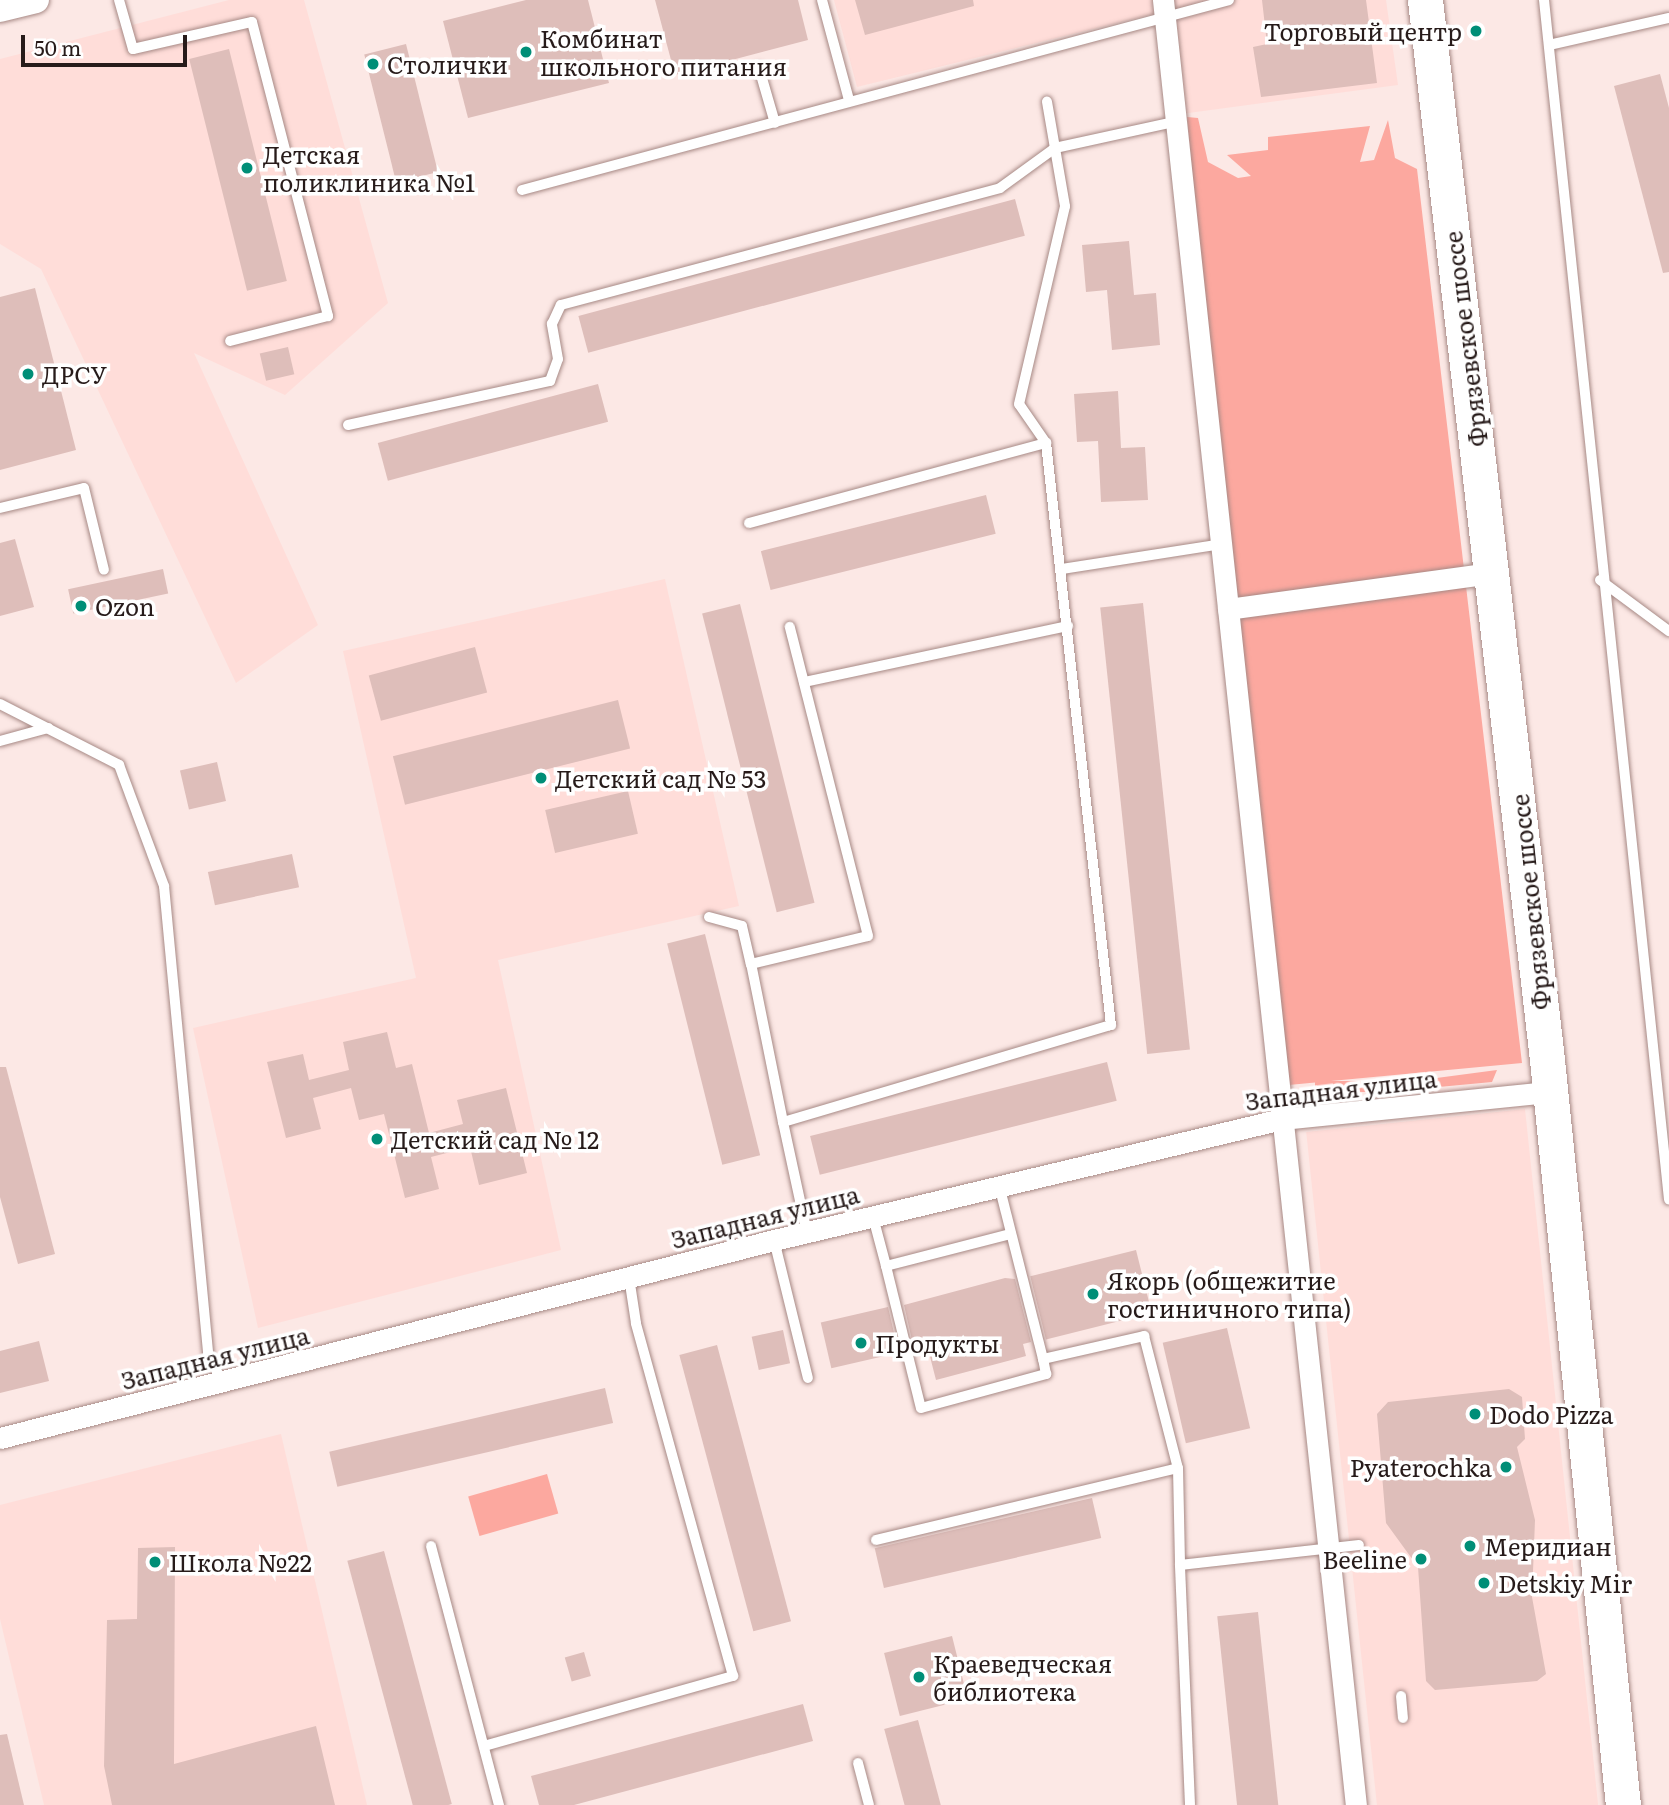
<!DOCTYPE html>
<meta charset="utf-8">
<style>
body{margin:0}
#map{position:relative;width:1669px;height:1805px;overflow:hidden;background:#fce8e5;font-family:Literata,serif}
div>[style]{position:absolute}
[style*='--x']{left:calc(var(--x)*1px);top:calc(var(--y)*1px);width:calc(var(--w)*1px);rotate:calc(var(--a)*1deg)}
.built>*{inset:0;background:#ffddd9;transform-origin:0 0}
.green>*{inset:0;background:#fca89f;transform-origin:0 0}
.building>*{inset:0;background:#debeba;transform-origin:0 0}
.roads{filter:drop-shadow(0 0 2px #a78985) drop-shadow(0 0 2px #a78985)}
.service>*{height:10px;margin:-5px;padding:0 5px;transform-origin:5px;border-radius:5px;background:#fff}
.minor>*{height:21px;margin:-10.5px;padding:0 10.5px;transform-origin:10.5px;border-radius:10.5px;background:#fff}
.tertiary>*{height:26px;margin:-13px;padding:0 13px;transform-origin:13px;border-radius:13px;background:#fff}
.trunk>*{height:35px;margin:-17.5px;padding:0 17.5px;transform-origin:17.5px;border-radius:17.5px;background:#fff}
.dots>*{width:19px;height:19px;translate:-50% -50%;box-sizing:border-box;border:4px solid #fff;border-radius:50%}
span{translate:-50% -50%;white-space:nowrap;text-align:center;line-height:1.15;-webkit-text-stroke:7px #fff;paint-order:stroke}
.poi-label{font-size:24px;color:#271b1a}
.right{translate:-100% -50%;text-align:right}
.left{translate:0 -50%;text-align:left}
.street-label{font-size:24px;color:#271b1a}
.scale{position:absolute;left:21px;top:35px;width:166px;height:32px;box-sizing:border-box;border:4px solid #271b1a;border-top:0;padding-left:9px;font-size:21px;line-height:24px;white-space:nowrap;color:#271b1a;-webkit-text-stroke:5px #fff;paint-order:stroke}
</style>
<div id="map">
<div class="built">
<i style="clip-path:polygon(229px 0,304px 0,388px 303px,285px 395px,194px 353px,318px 625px,236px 683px,41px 269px,0 244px,0 59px)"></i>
<i style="clip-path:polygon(834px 0,1386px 0,1398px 85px,1181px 114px,1170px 10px,857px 87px)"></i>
<i style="clip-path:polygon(665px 579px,739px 906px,498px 960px,561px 1250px,258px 1328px,193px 1028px,416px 978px,343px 651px)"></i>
<i style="left:1525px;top:1109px;width:700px;height:220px;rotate:84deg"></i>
<i style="clip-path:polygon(281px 1434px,367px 1805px,44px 1805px,0 1619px,0 1505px)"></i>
</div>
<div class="green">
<i style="clip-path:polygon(1187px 117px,1198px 118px,1208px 162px,1238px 178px,1251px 176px,1227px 155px,1268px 150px,1268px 137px,1370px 126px,1360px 162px,1374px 160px,1388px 120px,1395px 158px,1417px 169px,1522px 1063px,1278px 1086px)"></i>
<i style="clip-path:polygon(1497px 1070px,1492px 1082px,1428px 1088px,1429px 1079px)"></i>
<i style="left:1396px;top:1081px;width:11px;height:81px;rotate:90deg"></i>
<i style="left:547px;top:1474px;width:41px;height:82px;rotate:74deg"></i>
</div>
<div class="building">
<i style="clip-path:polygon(526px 0,588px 0,609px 83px,468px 118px,443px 21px)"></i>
<i style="clip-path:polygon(655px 0,798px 0,808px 40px,675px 75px)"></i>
<i style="clip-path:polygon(855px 0,973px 0,974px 6px,865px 35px)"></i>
<i style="clip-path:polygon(1262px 0,1366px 0,1377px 83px,1261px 97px,1253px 47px,1267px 44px)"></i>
<i style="left:406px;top:44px;width:132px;height:43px;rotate:76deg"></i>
<i style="left:229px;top:49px;width:239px;height:41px;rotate:76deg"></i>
<i style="clip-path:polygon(1660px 74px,1669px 108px,1669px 272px,1663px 273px,1614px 86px)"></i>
<i style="left:1015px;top:199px;width:38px;height:452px;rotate:75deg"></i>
<i style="clip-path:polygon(1129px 241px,1134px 295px,1156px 293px,1160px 345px,1112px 350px,1107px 290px,1086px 292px,1082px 245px)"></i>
<i style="clip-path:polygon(35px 288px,76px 450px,0 470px,0 297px)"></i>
<i style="left:288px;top:347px;width:28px;height:29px;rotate:77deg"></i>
<i style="left:598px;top:384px;width:39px;height:228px;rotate:75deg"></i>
<i style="clip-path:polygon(1118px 391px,1121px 448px,1145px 447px,1148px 500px,1101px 502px,1098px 441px,1077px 442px,1074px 394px)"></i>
<i style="left:986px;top:495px;width:40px;height:232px;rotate:76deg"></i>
<i style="clip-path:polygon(15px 539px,34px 607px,0 616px,0 543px)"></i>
<i style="left:163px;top:569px;width:25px;height:97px;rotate:78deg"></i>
<i style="left:1143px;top:603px;width:449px;height:43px;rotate:84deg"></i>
<i style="left:740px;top:604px;width:308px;height:39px;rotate:76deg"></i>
<i style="left:475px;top:647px;width:47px;height:110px;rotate:75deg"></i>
<i style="left:618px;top:700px;width:50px;height:232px;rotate:76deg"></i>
<i style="left:217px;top:762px;width:40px;height:38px;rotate:77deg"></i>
<i style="left:628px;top:791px;width:44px;height:85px;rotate:77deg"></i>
<i style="left:292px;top:854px;width:34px;height:86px;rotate:78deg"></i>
<i style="left:705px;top:934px;width:228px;height:39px;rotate:76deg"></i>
<i style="clip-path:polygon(387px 1032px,396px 1068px,412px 1064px,429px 1133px,463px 1124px,457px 1100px,506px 1088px,527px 1173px,479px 1185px,470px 1147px,431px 1157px,439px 1189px,405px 1198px,384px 1114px,359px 1120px,351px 1088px,313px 1098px,321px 1129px,286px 1138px,267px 1062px,303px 1054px,309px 1080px,349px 1070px,343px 1042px)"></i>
<i style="left:1107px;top:1062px;width:40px;height:306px;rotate:76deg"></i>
<i style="clip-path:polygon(0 1067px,6px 1067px,55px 1254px,18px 1264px,0 1197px)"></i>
<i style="left:1136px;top:1250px;width:65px;height:109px;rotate:76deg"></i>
<i style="clip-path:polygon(1005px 1278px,1015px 1279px,1031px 1342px,1023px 1344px,1026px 1356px,936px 1380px,927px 1345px,914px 1349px,904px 1305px)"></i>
<i style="left:888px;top:1307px;width:47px;height:69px;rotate:77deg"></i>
<i style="left:1227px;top:1328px;width:103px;height:66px;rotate:77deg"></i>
<i style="left:783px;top:1330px;width:34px;height:32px;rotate:78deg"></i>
<i style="clip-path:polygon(39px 1341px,49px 1381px,0 1393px,0 1351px)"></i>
<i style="left:717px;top:1345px;width:286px;height:39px;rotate:75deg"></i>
<i style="left:605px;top:1388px;width:36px;height:283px;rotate:77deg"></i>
<i style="clip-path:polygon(1509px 1389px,1522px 1397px,1525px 1439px,1517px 1447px,1535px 1520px,1532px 1597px,1546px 1674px,1537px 1681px,1435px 1690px,1426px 1681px,1418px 1567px,1386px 1523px,1377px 1414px,1388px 1402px)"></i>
<i style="left:1092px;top:1498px;width:41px;height:223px;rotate:77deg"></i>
<i style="clip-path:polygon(175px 1547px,174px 1764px,316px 1726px,335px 1805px,112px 1805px,104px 1766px,107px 1620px,137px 1619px,138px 1548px)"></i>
<i style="left:384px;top:1551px;width:262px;height:38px;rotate:75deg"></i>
<i style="left:1258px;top:1612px;width:194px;height:41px;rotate:84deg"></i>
<i style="left:952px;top:1636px;width:65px;height:70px;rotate:76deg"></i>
<i style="left:584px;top:1652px;width:25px;height:20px;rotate:74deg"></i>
<i style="clip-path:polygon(803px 1704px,813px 1741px,574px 1805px,539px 1805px,531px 1776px)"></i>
<i style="left:918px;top:1720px;width:88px;height:35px;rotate:75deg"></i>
<i style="clip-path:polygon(7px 1734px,24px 1805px,0 1805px,0 1735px)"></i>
</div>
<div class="roads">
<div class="service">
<i style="--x:119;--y:0;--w:51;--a:74.1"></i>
<i style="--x:133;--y:49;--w:122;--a:-12.8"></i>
<i style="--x:252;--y:22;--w:304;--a:75.5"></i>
<i style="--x:328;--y:316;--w:101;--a:165.7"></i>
<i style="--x:822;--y:0;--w:104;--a:74.9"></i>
<i style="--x:1544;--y:0;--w:1206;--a:84.05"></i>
<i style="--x:1549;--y:45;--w:123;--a:-12.7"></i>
<i style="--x:759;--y:68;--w:57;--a:73.8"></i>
<i style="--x:522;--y:190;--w:732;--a:-15.04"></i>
<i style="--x:348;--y:425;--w:207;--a:-12.3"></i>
<i style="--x:550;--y:381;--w:23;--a:-70"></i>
<i style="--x:558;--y:359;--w:36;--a:-100"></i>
<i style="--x:552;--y:324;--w:21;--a:-65"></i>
<i style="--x:561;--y:305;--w:454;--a:-14.9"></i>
<i style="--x:1000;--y:188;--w:68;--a:-36"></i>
<i style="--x:1055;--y:148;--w:121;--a:-12.4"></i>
<i style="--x:1046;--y:443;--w:47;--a:-124.7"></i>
<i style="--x:1019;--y:404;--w:203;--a:-76.9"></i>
<i style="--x:1065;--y:206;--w:106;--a:-99.8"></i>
<i style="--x:0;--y:508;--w:86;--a:-13.4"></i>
<i style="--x:84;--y:488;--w:84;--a:76.3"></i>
<i style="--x:749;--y:523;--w:308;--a:-15.1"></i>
<i style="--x:1046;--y:443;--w:586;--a:83.63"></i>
<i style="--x:1111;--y:1025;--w:342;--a:163.5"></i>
<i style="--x:783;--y:1122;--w:114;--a:77.8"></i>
<i style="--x:1062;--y:569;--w:161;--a:-8.9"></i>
<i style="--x:1600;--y:580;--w:86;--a:36.5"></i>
<i style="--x:804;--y:682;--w:270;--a:-12"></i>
<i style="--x:0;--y:704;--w:134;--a:27.1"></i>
<i style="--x:119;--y:765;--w:129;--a:69.6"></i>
<i style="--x:164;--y:886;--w:470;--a:84.6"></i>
<i style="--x:208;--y:1354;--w:31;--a:63"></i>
<i style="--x:0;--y:741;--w:50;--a:-15.2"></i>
<i style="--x:709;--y:917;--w:34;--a:15"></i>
<i style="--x:742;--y:926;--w:39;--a:77"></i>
<i style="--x:783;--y:1122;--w:161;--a:-101.4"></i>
<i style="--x:751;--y:964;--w:120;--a:-13.5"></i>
<i style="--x:868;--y:936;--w:319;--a:-104.2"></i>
<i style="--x:999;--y:1185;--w:179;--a:75.8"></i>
<i style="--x:1043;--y:1359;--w:104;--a:-12.8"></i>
<i style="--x:1144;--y:1336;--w:136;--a:75.6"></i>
<i style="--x:1178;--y:1468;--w:97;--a:88.8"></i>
<i style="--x:873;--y:1217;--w:51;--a:75.1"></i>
<i style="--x:886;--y:1266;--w:129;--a:-14.4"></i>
<i style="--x:774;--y:1240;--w:142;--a:76.2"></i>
<i style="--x:886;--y:1266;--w:146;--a:76.2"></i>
<i style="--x:921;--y:1408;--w:130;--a:-15.2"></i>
<i style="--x:1046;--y:1374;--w:15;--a:-101"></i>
<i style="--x:876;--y:1540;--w:310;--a:-13.4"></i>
<i style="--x:431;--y:1546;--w:268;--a:75.3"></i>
<i style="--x:1401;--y:1696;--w:22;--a:85"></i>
<i style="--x:484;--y:1746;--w:259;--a:-15.7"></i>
<i style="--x:733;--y:1676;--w:366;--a:-105.4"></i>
<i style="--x:636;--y:1323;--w:47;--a:-98.7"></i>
<i style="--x:858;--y:1763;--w:43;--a:75.3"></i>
<i style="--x:1190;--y:1805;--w:240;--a:-92.4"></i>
<i style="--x:1180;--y:1565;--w:180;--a:-6.4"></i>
</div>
<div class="minor">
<i style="--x:1163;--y:0;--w:1815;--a:83.9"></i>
<i style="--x:1228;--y:609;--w:266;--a:-7.8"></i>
<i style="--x:0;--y:1438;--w:799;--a:-14.35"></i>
<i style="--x:774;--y:1240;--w:522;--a:-13.4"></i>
<i style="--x:1282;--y:1119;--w:269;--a:-5.8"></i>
</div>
<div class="tertiary">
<i style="--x:0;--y:9;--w:37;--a:-14"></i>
</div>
<div class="trunk">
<i style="--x:1425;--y:0;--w:1067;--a:83.43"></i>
<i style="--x:1547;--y:1060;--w:749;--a:84.18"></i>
</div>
</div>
<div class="dots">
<i style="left:1476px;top:31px;background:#008e77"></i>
<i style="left:526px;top:52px;background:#008e77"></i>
<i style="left:373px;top:64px;background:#008e77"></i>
<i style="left:247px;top:168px;background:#008e77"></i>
<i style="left:28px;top:374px;background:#008e77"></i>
<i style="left:81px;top:606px;background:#008e77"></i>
<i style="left:541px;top:778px;background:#008e77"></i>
<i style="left:377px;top:1139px;background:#008e77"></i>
<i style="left:1093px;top:1294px;background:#008e77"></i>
<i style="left:861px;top:1343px;background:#008e77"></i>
<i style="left:1475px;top:1414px;background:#008e77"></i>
<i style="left:1506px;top:1467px;background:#008e77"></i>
<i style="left:1470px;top:1546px;background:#008e77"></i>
<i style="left:1421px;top:1559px;background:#008e77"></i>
<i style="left:155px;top:1562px;background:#008e77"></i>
<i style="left:1484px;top:1583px;background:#008e77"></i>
<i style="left:919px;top:1677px;background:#008e77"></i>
</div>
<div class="poi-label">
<span class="right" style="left:1462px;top:31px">Торговый центр</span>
<span class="left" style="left:540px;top:52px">Комбинат<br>школьного питания</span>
<span class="left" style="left:387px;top:64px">Столички</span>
<span class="left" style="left:263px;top:168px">Детская<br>поликлиника №1</span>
<span class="left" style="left:42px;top:374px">ДРСУ</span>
<span class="left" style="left:95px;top:606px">Ozon</span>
<span class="left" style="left:555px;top:778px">Детский сад № 53</span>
<span class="left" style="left:391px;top:1139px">Детский сад № 12</span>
<span class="left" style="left:1107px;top:1294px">Якорь (общежитие<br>гостиничного типа)</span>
<span class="left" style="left:875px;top:1343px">Продукты</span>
<span class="left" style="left:1489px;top:1414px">Dodo Pizza</span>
<span class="right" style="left:1492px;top:1467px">Pyaterochka</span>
<span class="left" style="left:1484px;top:1546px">Меридиан</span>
<span class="right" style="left:1407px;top:1559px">Beeline</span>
<span class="left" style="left:169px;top:1562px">Школа №22</span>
<span class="left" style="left:1498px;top:1583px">Detskiy Mir</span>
<span class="left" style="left:933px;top:1677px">Краеведческая<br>библиотека</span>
</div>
<div class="street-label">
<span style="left:1465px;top:339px;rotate:-97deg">Фрязевское шоссе</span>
<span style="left:1530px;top:902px;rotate:-96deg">Фрязевское шоссе</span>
<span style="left:1341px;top:1089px;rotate:-7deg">Западная улица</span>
<span style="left:765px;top:1216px;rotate:-14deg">Западная улица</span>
<span style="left:215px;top:1357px;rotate:-14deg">Западная улица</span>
</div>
<div class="scale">50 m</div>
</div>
